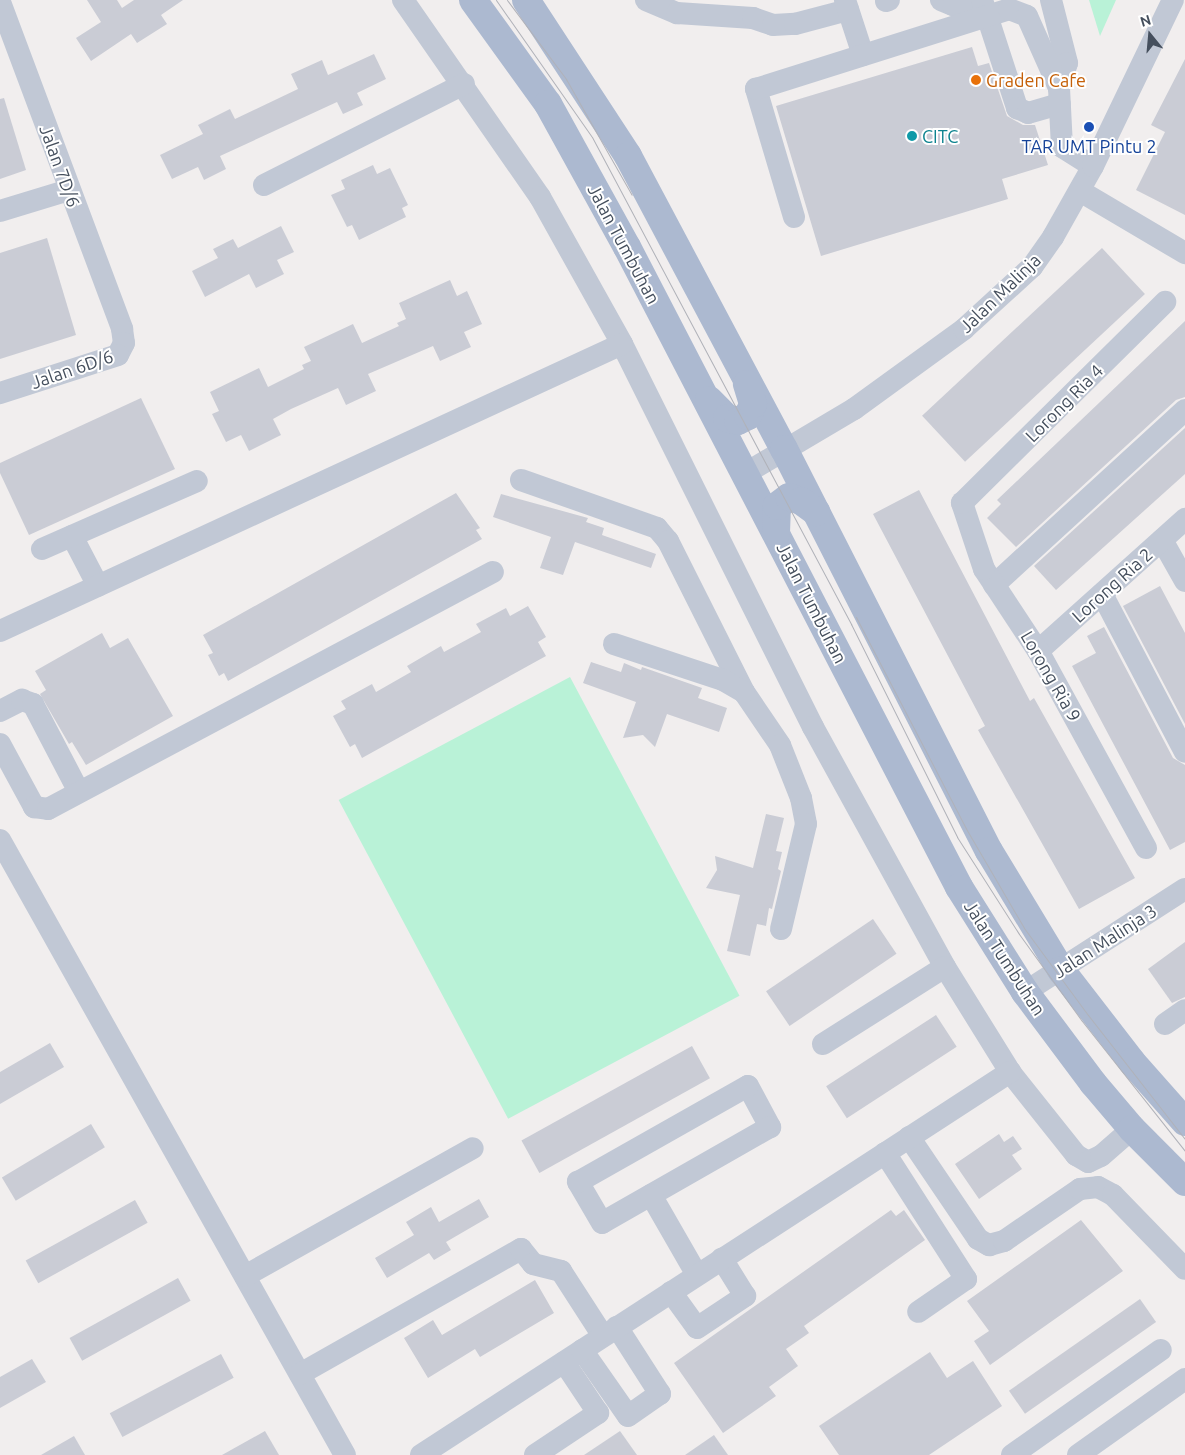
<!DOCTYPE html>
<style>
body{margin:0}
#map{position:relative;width:1185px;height:1455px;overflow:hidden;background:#f1eeee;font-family:Ubuntu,sans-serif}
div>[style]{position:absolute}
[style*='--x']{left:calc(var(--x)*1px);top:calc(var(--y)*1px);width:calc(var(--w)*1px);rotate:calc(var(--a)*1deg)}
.green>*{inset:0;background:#b9f2d7;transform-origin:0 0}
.building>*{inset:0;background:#caccd5;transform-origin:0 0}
.minor>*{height:22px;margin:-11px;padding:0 11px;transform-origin:11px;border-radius:11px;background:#c1c8d5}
.major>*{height:28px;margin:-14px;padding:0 14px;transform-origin:14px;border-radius:14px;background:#acb9d0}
.tram>*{height:1px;margin:-0.5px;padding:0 0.5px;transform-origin:0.5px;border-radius:0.5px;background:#b0b2b9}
.dots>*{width:14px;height:14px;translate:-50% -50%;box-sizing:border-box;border:2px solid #fff;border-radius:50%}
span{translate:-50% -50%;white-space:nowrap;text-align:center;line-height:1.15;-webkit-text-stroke:4px #fff;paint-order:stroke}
.food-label{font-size:18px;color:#c56008}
.left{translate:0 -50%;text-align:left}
.culture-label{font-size:18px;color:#0d838f}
.transit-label{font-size:18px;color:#164399}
.street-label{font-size:18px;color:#454f5d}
.north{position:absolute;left:1125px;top:10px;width:50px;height:50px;-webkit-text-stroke:4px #fff;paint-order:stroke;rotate:343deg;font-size:14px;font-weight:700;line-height:20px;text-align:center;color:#454f5d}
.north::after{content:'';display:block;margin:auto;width:18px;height:22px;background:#454f5d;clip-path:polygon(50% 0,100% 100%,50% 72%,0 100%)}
</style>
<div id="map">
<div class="green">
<i style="clip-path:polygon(1089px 0,1116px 0,1100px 36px)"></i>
<i style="left:570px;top:677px;width:361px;height:262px;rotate:62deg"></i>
</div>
<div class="building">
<i style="clip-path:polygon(87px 0,117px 0,122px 8px,134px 0,183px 0,161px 15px,167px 24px,137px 43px,131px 34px,91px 61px,76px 38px,101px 22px)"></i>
<i style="clip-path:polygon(972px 47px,978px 66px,989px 63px,1007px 116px,1023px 125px,1035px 125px,1048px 165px,1002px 179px,1008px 199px,821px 256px,776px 106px)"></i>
<i style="clip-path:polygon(374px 54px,386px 79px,357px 93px,363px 105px,343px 114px,337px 102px,220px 156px,226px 169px,204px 180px,198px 167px,172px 179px,160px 155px,203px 134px,198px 125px,230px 109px,235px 119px,298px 89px,291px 74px,322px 60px,328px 75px)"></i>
<i style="clip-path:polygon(1185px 59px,1185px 215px,1136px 190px,1165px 132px,1151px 125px)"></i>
<i style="clip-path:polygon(4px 98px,26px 170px,0 179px,0 99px)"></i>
<i style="clip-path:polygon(373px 165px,377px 174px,390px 168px,408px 205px,402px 208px,406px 217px,359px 240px,352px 225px,347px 227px,331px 195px,345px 189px,341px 180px)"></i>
<i style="clip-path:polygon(281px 226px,294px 252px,277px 260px,284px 274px,256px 288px,249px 274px,205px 297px,192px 271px,218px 258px,213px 249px,233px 239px,238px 248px)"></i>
<i style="clip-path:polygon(47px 238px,76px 335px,0 359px,0 253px)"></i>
<i style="left:1102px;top:248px;width:63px;height:246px;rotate:47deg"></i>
<i style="clip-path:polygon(450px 280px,457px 296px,467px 291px,482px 324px,464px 332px,471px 347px,440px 361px,433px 346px,368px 374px,376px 391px,346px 405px,338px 388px,291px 409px,273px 419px,281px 435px,249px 451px,241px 435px,226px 442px,212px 414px,219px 411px,210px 392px,259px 368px,268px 387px,304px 369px,302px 365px,311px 361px,304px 347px,353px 324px,362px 343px,399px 326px,397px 323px,406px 319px,399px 303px)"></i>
<i style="clip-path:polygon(1185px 321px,1185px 397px,1176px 400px,1016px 547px,987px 518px,1001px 504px,997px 500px)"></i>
<i style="clip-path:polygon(141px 398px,175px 469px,29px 535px,0 473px,0 463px)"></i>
<i style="clip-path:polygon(1185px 428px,1185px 474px,1056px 590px,1034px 566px)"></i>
<i style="clip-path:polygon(919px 490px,1030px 701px,1034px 698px,1135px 878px,1079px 909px,978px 730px,985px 726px,873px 514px)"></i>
<i style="clip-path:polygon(456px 493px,480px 528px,476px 530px,482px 539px,228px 681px,224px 673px,219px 676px,208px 655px,213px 653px,203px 635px)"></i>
<i style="clip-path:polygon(501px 494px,588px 518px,586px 522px,604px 528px,602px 535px,656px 554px,651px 568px,575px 542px,563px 575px,540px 568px,551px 537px,493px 517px)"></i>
<i style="clip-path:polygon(1160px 586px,1185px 633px,1185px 724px,1123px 606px)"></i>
<i style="clip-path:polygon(528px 606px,546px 637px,538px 642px,546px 656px,362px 758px,355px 744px,350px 747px,333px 716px,346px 709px,341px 701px,372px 684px,376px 692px,411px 672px,407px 666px,441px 646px,444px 652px,481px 632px,476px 624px,506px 608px,510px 616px)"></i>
<i style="clip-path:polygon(1104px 627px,1173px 758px,1185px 765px,1185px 842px,1170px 850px,1072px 666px,1096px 653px,1087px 636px)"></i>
<i style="clip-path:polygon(102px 633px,110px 648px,128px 638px,173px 716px,86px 765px,72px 742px,69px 744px,40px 694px,46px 690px,35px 671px)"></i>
<i style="clip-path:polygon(591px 662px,621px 672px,624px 663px,641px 670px,642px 667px,702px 688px,698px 698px,727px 708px,719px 732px,667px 714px,655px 747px,643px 735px,623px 738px,636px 702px,583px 683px)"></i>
<i style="clip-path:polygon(766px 814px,784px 818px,776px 851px,782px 852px,778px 869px,781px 871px,772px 909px,769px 908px,766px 926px,757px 924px,750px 956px,727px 951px,740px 895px,706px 888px,717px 870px,715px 856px,753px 868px)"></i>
<i style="left:873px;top:919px;width:42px;height:129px;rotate:56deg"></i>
<i style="clip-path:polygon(1185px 942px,1185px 997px,1172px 1003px,1148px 969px)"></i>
<i style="left:936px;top:1015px;width:38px;height:131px;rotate:57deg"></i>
<i style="clip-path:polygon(50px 1043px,64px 1067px,0 1104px,0 1072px)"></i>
<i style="left:692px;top:1046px;width:37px;height:195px;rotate:61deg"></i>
<i style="left:91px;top:1124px;width:27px;height:104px;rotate:59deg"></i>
<i style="clip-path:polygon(999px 1134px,1004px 1142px,1013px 1136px,1022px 1149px,1012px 1155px,1022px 1169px,979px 1199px,955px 1164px)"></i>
<i style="clip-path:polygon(479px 1199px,489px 1217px,446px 1242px,451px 1250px,434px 1260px,429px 1253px,387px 1278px,375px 1258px,414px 1235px,406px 1222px,431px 1207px,439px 1222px)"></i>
<i style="left:135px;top:1200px;width:26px;height:125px;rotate:61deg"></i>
<i style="clip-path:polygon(891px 1210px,896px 1216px,904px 1210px,925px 1240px,804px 1326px,809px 1333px,786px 1349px,798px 1366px,769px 1387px,776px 1396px,723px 1433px,674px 1363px)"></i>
<i style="clip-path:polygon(1081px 1220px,1123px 1271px,990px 1365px,974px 1341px,989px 1331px,967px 1301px)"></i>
<i style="left:178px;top:1278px;width:26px;height:124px;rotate:61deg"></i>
<i style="clip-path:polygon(535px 1280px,554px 1313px,480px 1357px,475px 1349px,428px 1378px,404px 1338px,433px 1320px,442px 1335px)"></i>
<i style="left:1140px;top:1299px;width:28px;height:160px;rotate:55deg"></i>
<i style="clip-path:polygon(930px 1352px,947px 1378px,973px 1361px,1002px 1406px,929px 1455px,839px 1455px,819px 1426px)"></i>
<i style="left:221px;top:1354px;width:27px;height:126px;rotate:62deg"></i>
<i style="clip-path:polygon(32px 1359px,46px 1382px,0 1408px,0 1377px)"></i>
<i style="clip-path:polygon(265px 1431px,279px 1455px,222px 1455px)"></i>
<i style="clip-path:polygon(620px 1431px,637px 1455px,584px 1455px)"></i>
<i style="clip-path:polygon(714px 1435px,728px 1455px,685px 1455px)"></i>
<i style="clip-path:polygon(74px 1436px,85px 1455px,41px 1455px)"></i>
</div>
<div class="minor">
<i style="--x:403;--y:0;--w:240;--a:55.2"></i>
<i style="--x:540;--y:197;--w:168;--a:60.8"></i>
<i style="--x:622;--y:344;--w:428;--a:63.5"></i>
<i style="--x:813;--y:727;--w:274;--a:61.2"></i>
<i style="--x:945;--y:967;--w:123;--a:58.2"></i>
<i style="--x:1010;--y:1072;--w:106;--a:51.5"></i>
<i style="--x:1076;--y:1155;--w:14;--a:30"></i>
<i style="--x:1088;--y:1162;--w:14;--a:-25"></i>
<i style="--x:1101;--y:1156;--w:41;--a:-41.1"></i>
<i style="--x:646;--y:0;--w:34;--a:23"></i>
<i style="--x:677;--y:13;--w:76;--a:3.8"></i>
<i style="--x:753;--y:18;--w:21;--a:19"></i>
<i style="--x:773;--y:25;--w:22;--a:-3"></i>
<i style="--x:795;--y:24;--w:55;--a:-14.8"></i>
<i style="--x:845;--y:0;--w:58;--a:71.9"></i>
<i style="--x:941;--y:0;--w:13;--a:23"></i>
<i style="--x:953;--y:5;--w:22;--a:-13"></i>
<i style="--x:982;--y:0;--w:114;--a:72"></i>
<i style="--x:1017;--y:108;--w:12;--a:24"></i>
<i style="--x:1028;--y:113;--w:33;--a:-16"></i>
<i style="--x:1051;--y:0;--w:65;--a:75.7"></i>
<i style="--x:1067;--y:63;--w:26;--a:108"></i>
<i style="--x:886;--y:1;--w:3;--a:-18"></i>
<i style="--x:0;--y:2;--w:349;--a:69.5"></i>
<i style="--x:122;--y:329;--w:14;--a:82"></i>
<i style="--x:124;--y:343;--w:13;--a:117"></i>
<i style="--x:118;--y:355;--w:124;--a:162.1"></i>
<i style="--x:264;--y:185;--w:224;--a:-26.8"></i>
<i style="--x:1080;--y:191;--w:122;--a:30.6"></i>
<i style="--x:0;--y:211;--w:72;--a:-16.9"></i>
<i style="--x:794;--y:217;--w:134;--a:-106.5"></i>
<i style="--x:756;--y:89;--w:265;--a:-17.5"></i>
<i style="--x:1009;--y:9;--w:19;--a:21"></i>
<i style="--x:1027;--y:16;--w:79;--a:66"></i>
<i style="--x:1059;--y:88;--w:59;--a:87.1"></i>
<i style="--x:1062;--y:147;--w:36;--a:32"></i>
<i style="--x:746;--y:473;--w:126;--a:-30.7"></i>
<i style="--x:854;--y:409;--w:136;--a:-36"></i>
<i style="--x:964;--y:329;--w:92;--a:-42.4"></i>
<i style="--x:1032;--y:267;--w:37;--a:-55"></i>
<i style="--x:1053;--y:237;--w:81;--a:-60.6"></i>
<i style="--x:1093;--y:166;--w:184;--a:-64.3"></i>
<i style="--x:521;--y:480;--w:144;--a:19.4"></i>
<i style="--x:657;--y:528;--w:17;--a:50"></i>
<i style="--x:668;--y:541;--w:169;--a:63.3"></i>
<i style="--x:744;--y:692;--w:64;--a:55.8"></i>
<i style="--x:780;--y:745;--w:57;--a:68.4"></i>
<i style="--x:801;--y:798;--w:26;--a:79"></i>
<i style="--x:806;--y:824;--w:108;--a:103.4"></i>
<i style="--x:72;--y:536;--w:56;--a:62.5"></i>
<i style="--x:1162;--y:540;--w:47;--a:60.7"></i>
<i style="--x:42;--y:549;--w:169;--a:-23.7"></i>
<i style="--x:994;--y:585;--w:259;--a:-42.5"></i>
<i style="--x:1102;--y:594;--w:178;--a:62.3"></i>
<i style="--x:0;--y:631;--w:685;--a:-24.77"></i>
<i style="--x:614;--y:644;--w:115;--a:18.3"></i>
<i style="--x:723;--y:680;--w:24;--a:30"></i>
<i style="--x:1038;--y:651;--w:198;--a:-41.9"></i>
<i style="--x:0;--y:711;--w:25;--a:-27"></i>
<i style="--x:22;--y:700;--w:12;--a:20"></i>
<i style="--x:33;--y:704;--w:99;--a:62.4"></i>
<i style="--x:0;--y:744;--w:72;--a:61.6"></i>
<i style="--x:34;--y:807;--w:14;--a:8"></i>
<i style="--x:48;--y:809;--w:504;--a:-28.04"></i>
<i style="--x:0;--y:840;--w:705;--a:60.71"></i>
<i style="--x:1146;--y:848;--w:225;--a:-118.7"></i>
<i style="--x:1038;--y:651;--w:98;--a:-123.4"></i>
<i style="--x:984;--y:569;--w:70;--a:-108.4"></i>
<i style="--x:962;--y:503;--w:286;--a:-44.7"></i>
<i style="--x:1025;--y:992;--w:190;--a:-32.8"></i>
<i style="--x:1165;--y:1024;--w:24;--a:-35"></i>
<i style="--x:823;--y:1044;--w:144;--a:-32.3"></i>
<i style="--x:748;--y:1086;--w:47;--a:61.8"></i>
<i style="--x:770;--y:1127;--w:193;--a:150.3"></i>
<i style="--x:602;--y:1223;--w:48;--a:-120.3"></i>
<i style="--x:578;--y:1182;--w:195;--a:-29.5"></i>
<i style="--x:909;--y:1137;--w:123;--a:55.9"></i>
<i style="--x:978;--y:1239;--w:13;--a:29"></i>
<i style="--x:989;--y:1245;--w:16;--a:-15"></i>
<i style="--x:1004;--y:1241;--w:92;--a:-34.4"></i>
<i style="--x:1080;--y:1189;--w:18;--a:-6"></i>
<i style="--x:1098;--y:1187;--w:17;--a:28"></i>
<i style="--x:1113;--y:1195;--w:103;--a:45.8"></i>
<i style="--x:885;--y:1153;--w:150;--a:57.3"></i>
<i style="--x:966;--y:1279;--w:58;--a:145.5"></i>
<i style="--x:651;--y:1195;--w:92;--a:60.1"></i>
<i style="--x:245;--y:1276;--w:261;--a:-29.3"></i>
<i style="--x:671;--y:1292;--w:44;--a:54.2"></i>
<i style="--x:697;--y:1328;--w:58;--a:-33.7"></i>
<i style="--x:745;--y:1296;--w:44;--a:-121.9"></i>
<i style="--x:582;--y:1350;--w:80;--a:55.1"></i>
<i style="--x:628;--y:1416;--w:39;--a:-35"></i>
<i style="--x:660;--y:1394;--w:80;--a:-122.7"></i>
<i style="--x:300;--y:1374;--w:254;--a:-29.5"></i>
<i style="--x:521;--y:1249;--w:19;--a:51"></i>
<i style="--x:533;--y:1264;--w:29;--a:14"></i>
<i style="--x:561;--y:1271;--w:77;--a:57.1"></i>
<i style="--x:421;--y:1455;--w:703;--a:-33.03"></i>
<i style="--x:535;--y:1455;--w:76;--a:-33.7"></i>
<i style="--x:598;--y:1413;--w:61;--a:-123.7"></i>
<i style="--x:1012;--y:1455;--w:182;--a:-35.2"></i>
<i style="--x:1078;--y:1455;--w:131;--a:-35.4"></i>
</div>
<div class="major">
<i style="--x:473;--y:0;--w:128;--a:54.2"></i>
<i style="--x:548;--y:104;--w:163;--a:61.1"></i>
<i style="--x:627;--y:247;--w:721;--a:62.58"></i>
<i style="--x:959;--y:887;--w:124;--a:57.8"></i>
<i style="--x:1025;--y:992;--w:114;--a:53.2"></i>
<i style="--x:1093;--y:1083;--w:60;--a:49.7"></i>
<i style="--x:1132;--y:1129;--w:75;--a:45"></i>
<i style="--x:526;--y:0;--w:186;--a:56.8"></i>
<i style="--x:628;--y:156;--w:332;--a:62"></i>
<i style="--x:784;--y:449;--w:451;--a:63"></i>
<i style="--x:989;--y:851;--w:139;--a:58.8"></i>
<i style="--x:1061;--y:970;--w:116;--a:52.3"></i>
<i style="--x:1132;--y:1062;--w:80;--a:48.5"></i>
<i style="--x:709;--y:400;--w:25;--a:45"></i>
<i style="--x:727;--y:418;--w:11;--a:15"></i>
<i style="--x:738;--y:421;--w:11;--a:-27"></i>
<i style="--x:748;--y:416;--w:13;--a:-67"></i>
<i style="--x:753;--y:404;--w:21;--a:-107"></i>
<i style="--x:776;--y:533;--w:27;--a:-88"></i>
<i style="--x:777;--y:506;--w:15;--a:-37"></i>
<i style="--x:789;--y:497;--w:13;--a:18"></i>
<i style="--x:801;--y:501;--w:19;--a:36"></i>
</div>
<div class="tram">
<i style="--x:496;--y:0;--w:167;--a:55"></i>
<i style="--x:592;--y:137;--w:552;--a:61.99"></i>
<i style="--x:851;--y:624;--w:238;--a:63.5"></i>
<i style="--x:957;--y:837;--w:115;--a:57.4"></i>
<i style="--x:1019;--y:934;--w:107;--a:54.1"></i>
<i style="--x:1082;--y:1021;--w:166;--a:51.6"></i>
<i style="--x:507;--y:0;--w:99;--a:53.2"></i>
<i style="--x:566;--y:79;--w:133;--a:60.4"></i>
<i style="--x:856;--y:617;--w:242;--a:62.5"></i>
<i style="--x:968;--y:832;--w:111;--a:59.7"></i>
<i style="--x:1024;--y:928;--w:108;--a:53.7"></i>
<i style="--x:1088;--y:1015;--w:157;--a:52"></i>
</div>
<div class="dots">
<i style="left:976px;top:80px;background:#e8710a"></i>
<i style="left:1089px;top:127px;background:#1a4fb4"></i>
<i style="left:912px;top:136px;background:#0f9aa8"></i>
</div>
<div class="food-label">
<span class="left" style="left:986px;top:80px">Graden Cafe</span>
</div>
<div class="culture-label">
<span class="left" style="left:922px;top:136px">CITC</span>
</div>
<div class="transit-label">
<span style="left:1089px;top:146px">TAR UMT Pintu 2</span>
</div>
<div class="street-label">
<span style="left:60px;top:166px;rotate:70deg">Jalan 7D/6</span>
<span style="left:624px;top:244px;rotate:62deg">Jalan Tumbuhan</span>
<span style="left:1000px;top:293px;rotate:-44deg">Jalan Malinja</span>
<span style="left:72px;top:369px;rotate:-19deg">Jalan 6D/6</span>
<span style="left:1064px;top:403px;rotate:-45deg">Lorong Ria 4</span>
<span style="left:1112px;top:585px;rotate:-42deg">Lorong Ria 2</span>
<span style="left:812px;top:603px;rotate:63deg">Jalan Tumbuhan</span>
<span style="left:1051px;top:676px;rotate:60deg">Lorong Ria 9</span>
<span style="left:1105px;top:941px;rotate:-33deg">Jalan Malinja 3</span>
<span style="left:1005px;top:958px;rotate:57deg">Jalan Tumbuhan</span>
</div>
<div class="north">N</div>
</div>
